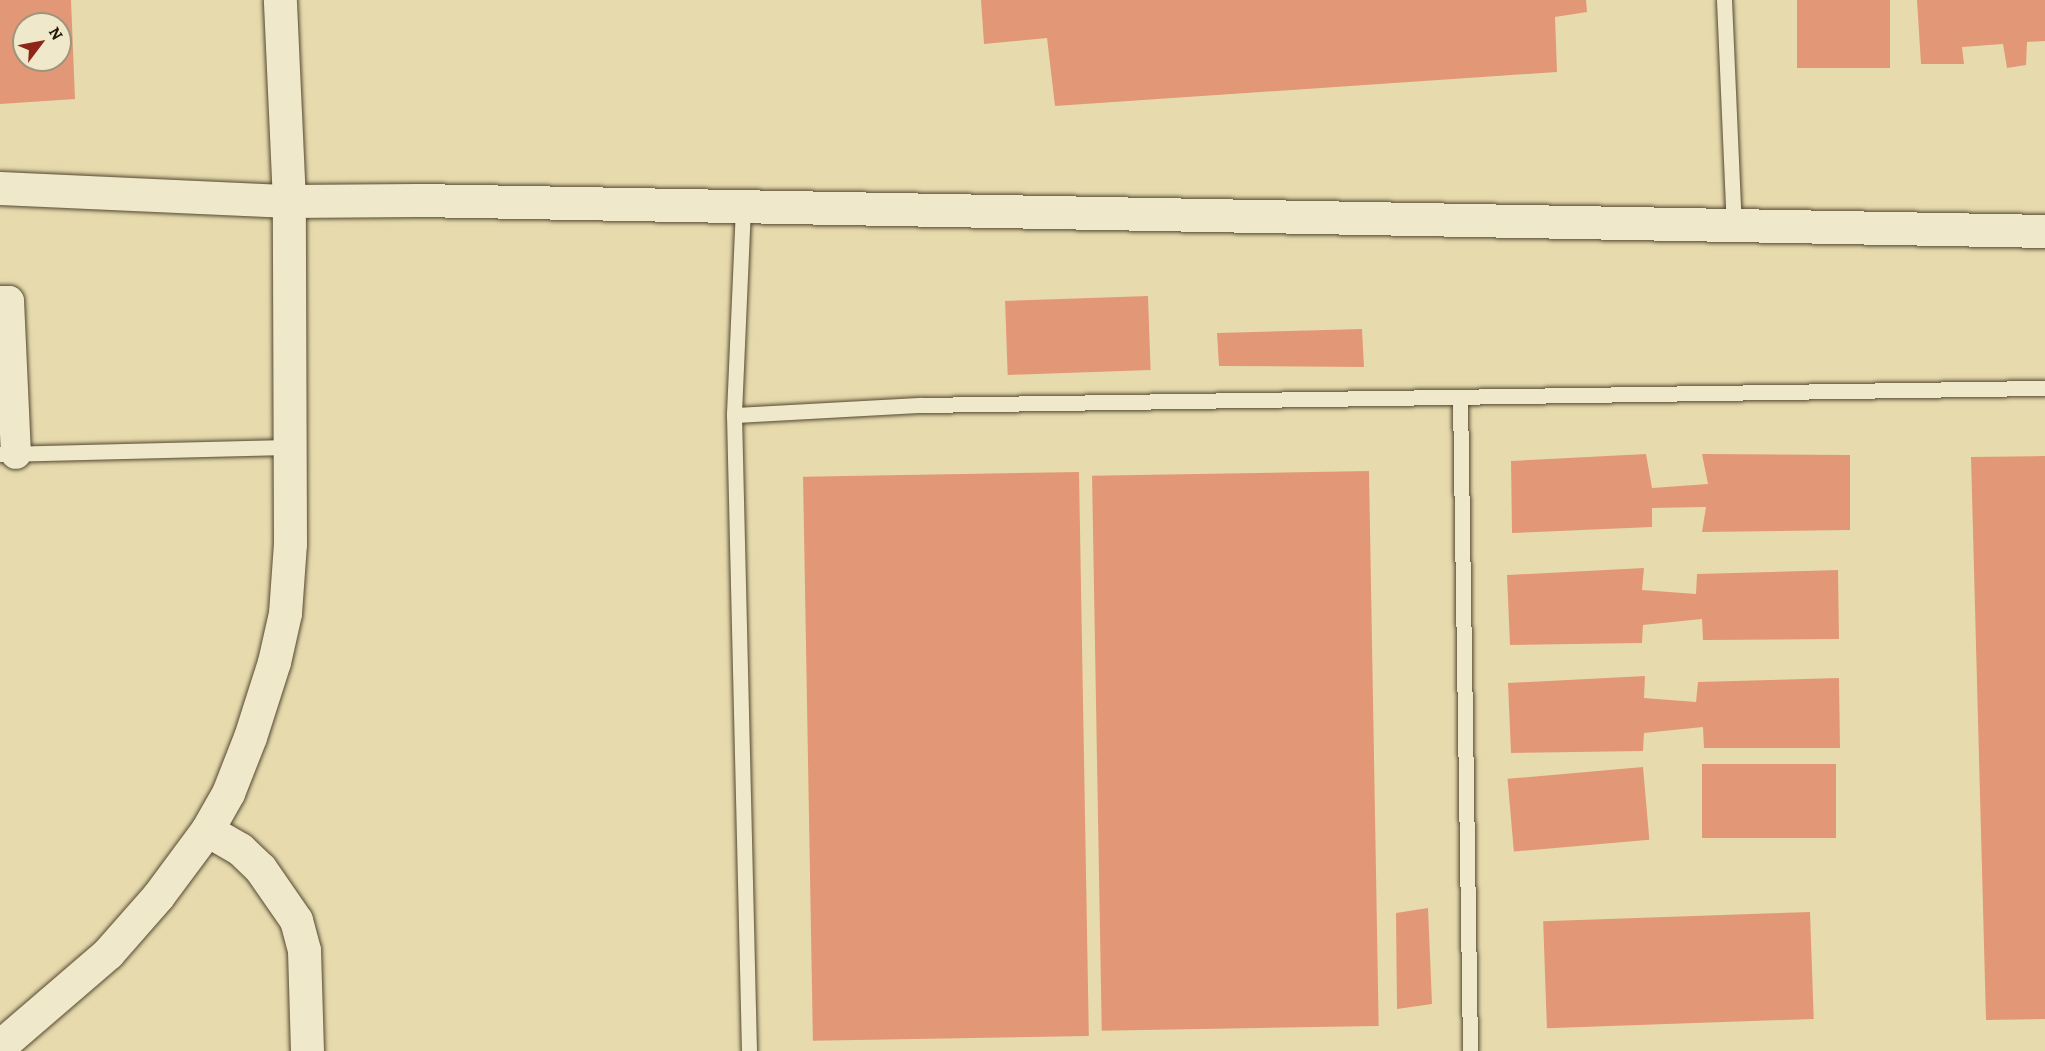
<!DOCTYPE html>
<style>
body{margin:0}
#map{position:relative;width:2045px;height:1051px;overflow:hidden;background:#e7dbae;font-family:Alegreya,serif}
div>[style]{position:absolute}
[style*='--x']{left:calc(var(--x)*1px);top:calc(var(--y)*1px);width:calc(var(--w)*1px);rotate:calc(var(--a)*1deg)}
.building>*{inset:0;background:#e29877;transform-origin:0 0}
.roads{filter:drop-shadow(0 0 2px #554830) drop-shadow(0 0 2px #554830)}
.service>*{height:15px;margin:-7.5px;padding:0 7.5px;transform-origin:7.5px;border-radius:7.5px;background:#efe8ca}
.minor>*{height:30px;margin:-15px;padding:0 15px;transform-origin:15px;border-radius:15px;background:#efe8ca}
.tertiary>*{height:33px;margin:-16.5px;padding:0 16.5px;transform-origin:16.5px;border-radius:16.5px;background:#efe8ca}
span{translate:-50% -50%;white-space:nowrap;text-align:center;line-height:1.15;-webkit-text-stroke:5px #efe8ca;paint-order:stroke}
.north{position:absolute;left:12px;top:12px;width:60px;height:60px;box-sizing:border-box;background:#efe8ca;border:2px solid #9e947c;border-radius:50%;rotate:58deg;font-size:16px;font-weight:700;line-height:24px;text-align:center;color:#241706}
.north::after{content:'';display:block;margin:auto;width:21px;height:27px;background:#8f2418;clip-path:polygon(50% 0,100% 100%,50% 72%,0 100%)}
</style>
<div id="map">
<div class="building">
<i style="clip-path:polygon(evenodd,0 0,71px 0,75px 99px,0 104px,0 0,24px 24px,60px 24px,60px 60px,24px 60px,24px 24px)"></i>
<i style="clip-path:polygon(981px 0,1586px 0,1587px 12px,1555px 17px,1557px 72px,1055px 106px,1047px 38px,984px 44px)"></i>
<i style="left:1797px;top:0;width:93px;height:68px"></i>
<i style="clip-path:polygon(1917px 0,2045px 0,2045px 41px,2027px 42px,2026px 65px,2007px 68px,2003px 44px,1962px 47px,1964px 64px,1921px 64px)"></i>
<i style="left:1148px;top:296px;width:74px;height:143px;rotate:88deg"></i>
<i style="clip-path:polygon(1362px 329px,1364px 367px,1219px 366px,1217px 333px)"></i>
<i style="clip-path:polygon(1646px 454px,1652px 488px,1708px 484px,1702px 454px,1850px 455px,1850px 530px,1702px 532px,1706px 507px,1652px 508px,1652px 527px,1512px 533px,1511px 461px)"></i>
<i style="clip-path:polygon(2045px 456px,2045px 1019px,1986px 1020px,1971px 457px)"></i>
<i style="left:1369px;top:471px;width:555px;height:277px;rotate:89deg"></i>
<i style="left:1079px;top:472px;width:564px;height:276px;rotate:89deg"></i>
<i style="clip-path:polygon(1644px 568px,1642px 590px,1696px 594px,1697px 574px,1838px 570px,1839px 639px,1703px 640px,1702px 619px,1643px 625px,1642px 643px,1510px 645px,1507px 575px)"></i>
<i style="clip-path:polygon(1645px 676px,1644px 698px,1696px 702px,1698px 682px,1839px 678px,1840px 748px,1704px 748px,1703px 727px,1644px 733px,1643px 751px,1511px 753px,1508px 683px)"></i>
<i style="left:1702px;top:764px;width:134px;height:74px"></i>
<i style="left:1643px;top:767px;width:73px;height:136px;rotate:85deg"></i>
<i style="clip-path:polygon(1428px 908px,1432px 1004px,1397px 1009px,1396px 913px)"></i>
<i style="left:1810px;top:912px;width:107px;height:267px;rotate:88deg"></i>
</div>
<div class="roads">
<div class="service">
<i style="--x:1724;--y:0;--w:226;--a:87.5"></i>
<i style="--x:743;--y:207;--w:208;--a:92.5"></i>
<i style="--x:734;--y:415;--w:636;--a:88.65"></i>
<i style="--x:1460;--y:397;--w:654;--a:89.12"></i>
<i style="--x:734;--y:415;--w:186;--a:-3.1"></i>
<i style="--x:920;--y:405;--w:1125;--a:-0.87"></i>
<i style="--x:0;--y:454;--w:290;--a:-1.4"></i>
</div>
<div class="minor">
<i style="--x:0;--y:301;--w:9;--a:0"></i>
<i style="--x:9;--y:301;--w:153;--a:87.4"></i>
</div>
<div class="tertiary">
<i style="--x:0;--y:188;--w:289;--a:2.6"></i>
<i style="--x:289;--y:201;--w:129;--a:-0.4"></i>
<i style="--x:418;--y:200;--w:1627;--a:1.09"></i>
<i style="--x:207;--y:830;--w:38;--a:30"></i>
<i style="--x:240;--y:849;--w:28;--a:44"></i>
<i style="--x:260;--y:868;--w:63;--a:55.3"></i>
<i style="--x:296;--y:920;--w:31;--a:75"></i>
<i style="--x:304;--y:950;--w:101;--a:88.3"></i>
<i style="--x:0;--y:1046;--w:143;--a:-40.7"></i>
<i style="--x:108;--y:953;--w:76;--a:-48.7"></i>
<i style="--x:158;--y:896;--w:82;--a:-53.4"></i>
<i style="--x:207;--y:830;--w:43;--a:-60.4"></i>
<i style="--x:228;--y:793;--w:60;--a:-68.6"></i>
<i style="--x:250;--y:737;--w:79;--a:-72.3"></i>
<i style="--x:274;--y:662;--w:50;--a:-77.3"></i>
<i style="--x:285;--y:613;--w:69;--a:-85.9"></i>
<i style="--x:290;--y:544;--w:343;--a:-90.2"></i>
<i style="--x:289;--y:201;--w:201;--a:-92.6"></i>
</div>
</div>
<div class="north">N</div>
</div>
